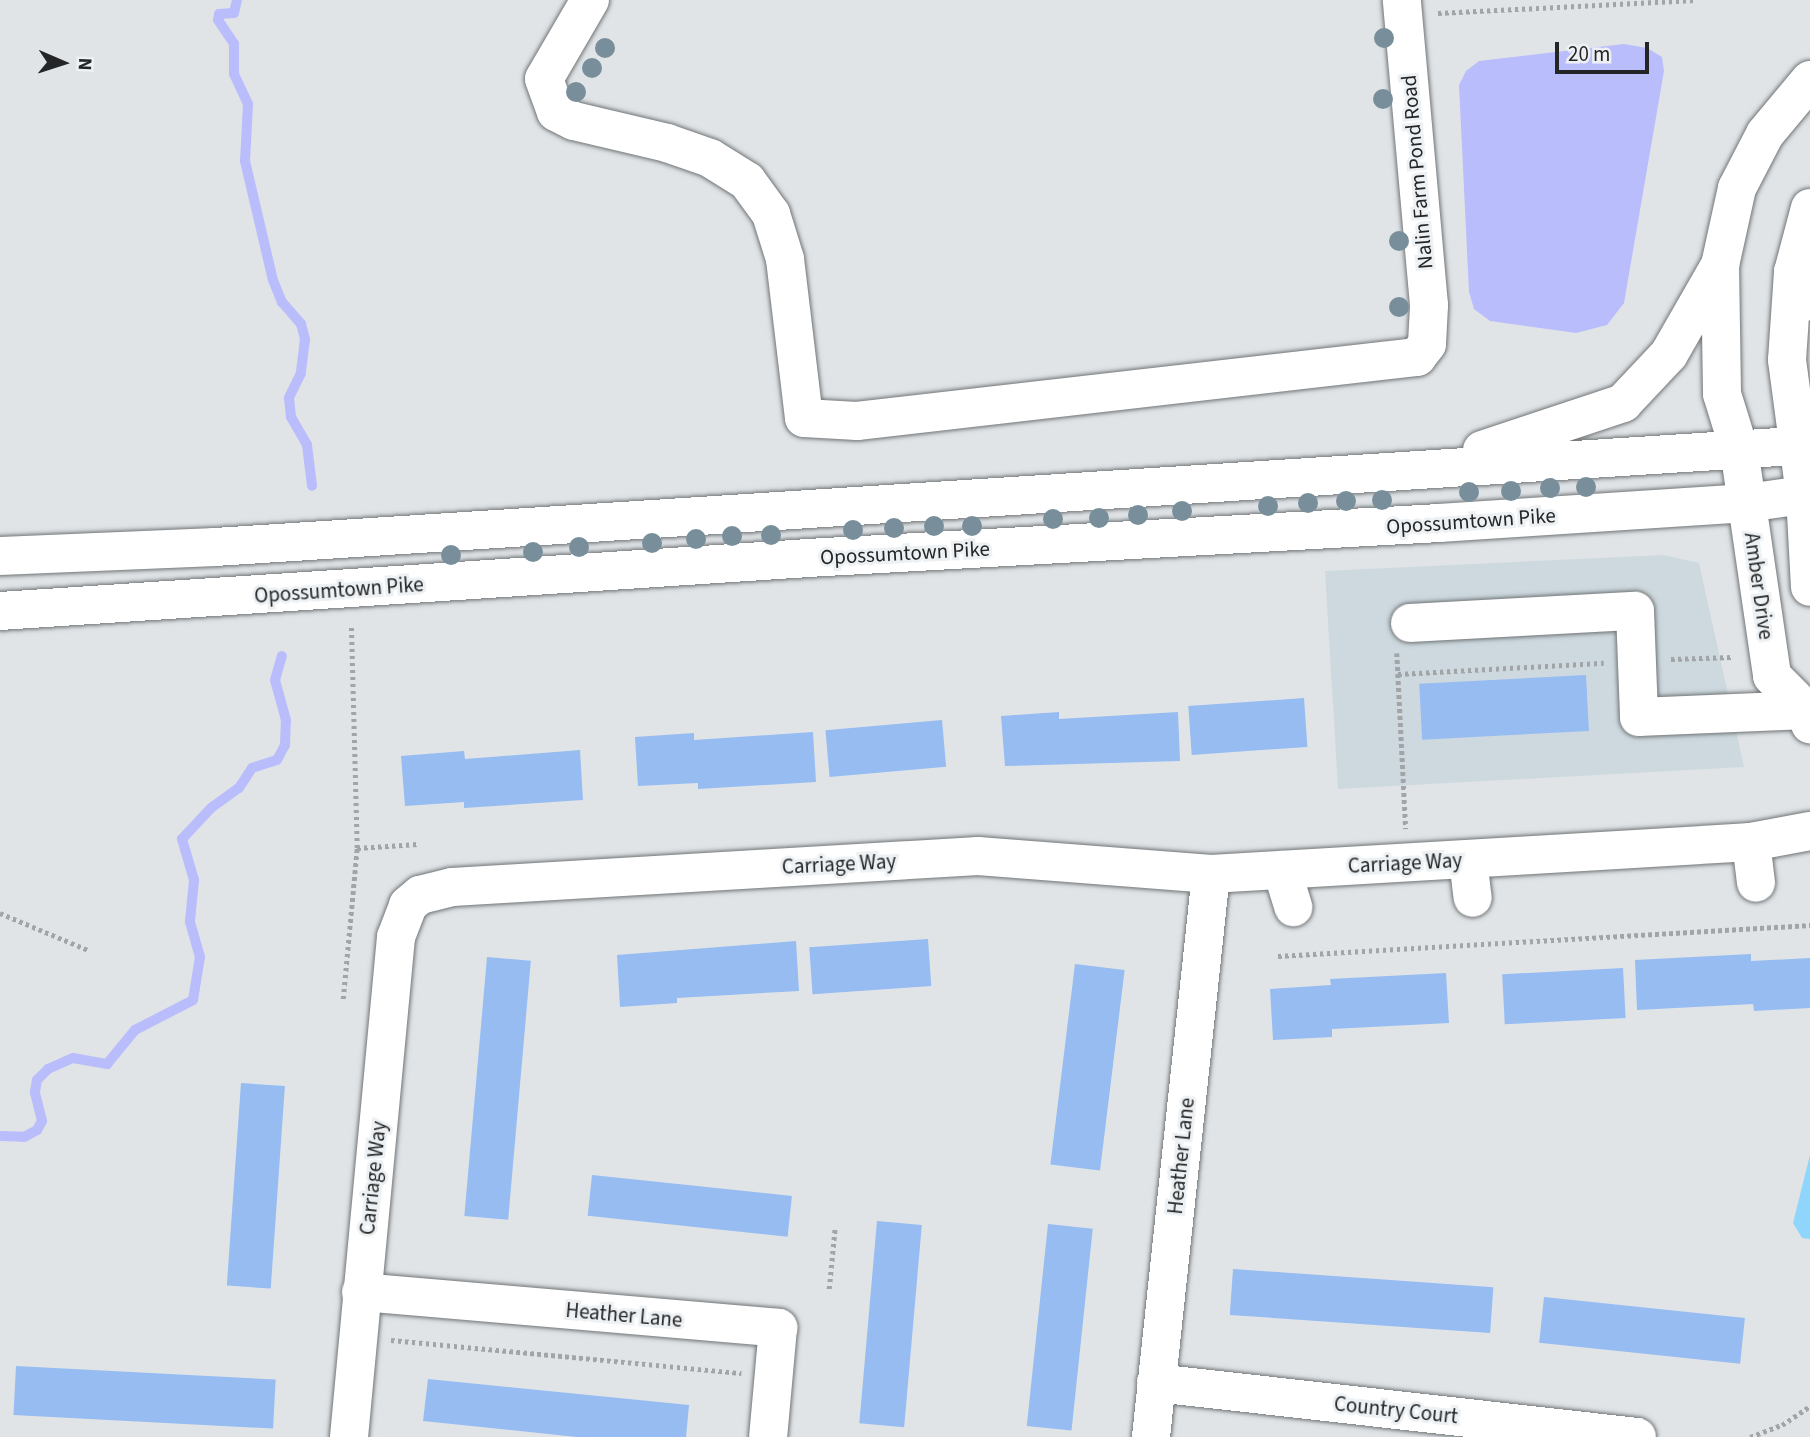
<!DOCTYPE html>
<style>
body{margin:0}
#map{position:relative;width:1810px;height:1437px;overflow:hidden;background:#e0e4e7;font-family:"Source Sans 3",sans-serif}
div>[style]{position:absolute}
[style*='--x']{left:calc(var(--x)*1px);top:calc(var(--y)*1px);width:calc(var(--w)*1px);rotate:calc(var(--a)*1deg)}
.built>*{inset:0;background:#cdd9df}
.green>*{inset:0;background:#90d6fc}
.water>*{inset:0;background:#babdfc}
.stream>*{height:10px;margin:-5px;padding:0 5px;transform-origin:5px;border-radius:5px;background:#babdfc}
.building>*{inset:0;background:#96bcf2;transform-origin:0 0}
.path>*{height:4.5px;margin-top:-2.25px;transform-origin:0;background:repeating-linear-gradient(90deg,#a1a5a7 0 3.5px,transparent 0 7px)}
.roads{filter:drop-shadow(0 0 2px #717577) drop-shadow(0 0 2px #717577)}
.minor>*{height:38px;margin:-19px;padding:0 19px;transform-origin:19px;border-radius:19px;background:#fff}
.major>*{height:38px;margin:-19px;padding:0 19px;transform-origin:19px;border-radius:19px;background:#fff}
.trees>*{width:20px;height:20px;margin:-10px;border-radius:50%;background:#788f9b}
span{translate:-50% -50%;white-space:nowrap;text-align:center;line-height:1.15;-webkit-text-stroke:6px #edf1f4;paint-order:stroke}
.street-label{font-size:21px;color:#232526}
.north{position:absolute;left:28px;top:28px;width:70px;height:70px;-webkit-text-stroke:5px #edf1f4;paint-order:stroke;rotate:93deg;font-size:19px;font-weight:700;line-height:28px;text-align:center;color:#232526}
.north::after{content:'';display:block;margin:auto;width:24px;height:32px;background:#232526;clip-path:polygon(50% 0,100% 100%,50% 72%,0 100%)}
.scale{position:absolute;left:1555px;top:42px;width:94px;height:32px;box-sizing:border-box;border:4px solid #232526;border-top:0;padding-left:9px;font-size:21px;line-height:24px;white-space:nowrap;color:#232526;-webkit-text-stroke:5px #edf1f4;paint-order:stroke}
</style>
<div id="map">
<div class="built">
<i style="clip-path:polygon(1663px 555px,1699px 563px,1744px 767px,1338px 789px,1325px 571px)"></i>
</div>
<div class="green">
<i style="clip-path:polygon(1810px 1155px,1810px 1239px,1802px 1238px,1793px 1223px)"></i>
</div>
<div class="water">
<i style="clip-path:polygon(1624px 44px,1647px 48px,1662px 57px,1664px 71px,1624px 303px,1607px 325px,1576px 333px,1490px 321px,1474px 309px,1469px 292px,1459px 85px,1466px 71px,1479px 61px)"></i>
</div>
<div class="stream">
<i style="--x:237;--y:0;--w:13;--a:103"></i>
<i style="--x:234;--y:13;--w:15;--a:176"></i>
<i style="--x:219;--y:14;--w:6;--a:99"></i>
<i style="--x:218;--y:20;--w:29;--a:56"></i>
<i style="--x:234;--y:44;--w:30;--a:90"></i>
<i style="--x:234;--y:74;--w:33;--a:65"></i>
<i style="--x:248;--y:104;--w:57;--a:93"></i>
<i style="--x:245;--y:161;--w:122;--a:76.8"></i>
<i style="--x:273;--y:280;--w:24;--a:68"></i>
<i style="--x:282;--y:302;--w:29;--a:49"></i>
<i style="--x:301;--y:324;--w:16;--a:75"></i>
<i style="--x:305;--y:339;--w:34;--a:97"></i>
<i style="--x:301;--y:373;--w:28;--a:116"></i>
<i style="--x:289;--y:398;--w:19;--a:84"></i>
<i style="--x:291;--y:417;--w:32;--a:60"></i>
<i style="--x:307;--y:445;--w:41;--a:83"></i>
<i style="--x:0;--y:1136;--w:24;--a:2"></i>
<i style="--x:24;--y:1137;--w:15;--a:-28"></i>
<i style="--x:37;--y:1130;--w:10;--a:-61"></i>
<i style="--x:42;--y:1121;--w:30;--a:-104"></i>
<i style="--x:35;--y:1092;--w:12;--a:-81"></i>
<i style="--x:37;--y:1080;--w:16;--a:-45"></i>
<i style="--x:48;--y:1069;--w:27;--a:-24"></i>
<i style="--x:73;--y:1058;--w:35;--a:10"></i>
<i style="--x:107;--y:1064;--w:44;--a:-50.5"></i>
<i style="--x:135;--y:1030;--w:65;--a:-27.3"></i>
<i style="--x:193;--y:1000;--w:44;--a:-80.8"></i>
<i style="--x:200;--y:957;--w:37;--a:-106"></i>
<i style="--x:190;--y:921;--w:41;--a:-84.4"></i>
<i style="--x:194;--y:880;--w:43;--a:-106.3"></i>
<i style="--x:182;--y:839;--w:42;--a:-46.9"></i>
<i style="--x:211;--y:808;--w:34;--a:-36"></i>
<i style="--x:239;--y:788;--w:24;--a:-57"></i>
<i style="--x:252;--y:768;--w:26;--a:-18"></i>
<i style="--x:277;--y:760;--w:17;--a:-62"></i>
<i style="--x:285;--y:745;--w:25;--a:-88"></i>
<i style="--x:286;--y:720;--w:41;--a:-105.4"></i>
<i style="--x:275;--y:680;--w:25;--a:-74"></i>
</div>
<div class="building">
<i style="left:1586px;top:675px;width:56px;height:167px;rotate:87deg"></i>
<i style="left:1304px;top:698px;width:49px;height:116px;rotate:86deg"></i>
<i style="clip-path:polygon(1059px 712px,1059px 719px,1178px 712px,1180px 761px,1005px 766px,1001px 716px)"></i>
<i style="left:942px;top:720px;width:47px;height:117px;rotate:85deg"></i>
<i style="clip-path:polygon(813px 732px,816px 782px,698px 789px,698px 783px,638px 786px,635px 737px,694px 733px,694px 740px)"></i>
<i style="clip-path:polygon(580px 750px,583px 800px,464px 808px,464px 802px,405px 806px,401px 756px,464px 751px,465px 759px)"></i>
<i style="left:928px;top:939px;width:47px;height:119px;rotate:86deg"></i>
<i style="clip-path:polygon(796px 941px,799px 991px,677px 998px,677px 1003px,620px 1007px,617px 955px)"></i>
<i style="clip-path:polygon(1751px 954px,1751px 961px,1810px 958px,1810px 1008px,1754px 1011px,1753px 1004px,1637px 1010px,1635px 960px)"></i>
<i style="left:487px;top:957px;width:44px;height:260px;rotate:5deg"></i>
<i style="left:1075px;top:964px;width:50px;height:202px;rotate:7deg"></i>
<i style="left:1623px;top:968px;width:50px;height:121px;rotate:87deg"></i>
<i style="clip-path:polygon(1446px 973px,1449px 1023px,1332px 1029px,1332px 1037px,1273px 1040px,1270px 989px,1331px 985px,1330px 979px)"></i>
<i style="left:241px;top:1083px;width:44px;height:203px;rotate:4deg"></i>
<i style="left:592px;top:1175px;width:201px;height:41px;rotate:6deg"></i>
<i style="left:877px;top:1221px;width:45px;height:203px;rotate:5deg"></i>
<i style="left:1048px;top:1224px;width:45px;height:203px;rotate:6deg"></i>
<i style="left:1233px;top:1269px;width:261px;height:46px;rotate:4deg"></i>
<i style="left:1544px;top:1297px;width:202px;height:46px;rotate:6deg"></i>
<i style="left:16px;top:1366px;width:260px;height:49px;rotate:3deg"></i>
<i style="clip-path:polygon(428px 1379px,689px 1405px,686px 1437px,577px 1437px,423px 1421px)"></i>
</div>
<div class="path">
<i style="--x:1438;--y:13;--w:258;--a:-2.9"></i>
<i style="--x:1397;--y:653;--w:176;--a:87.1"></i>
<i style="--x:1671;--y:659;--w:62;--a:-1.8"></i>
<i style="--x:1398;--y:674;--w:206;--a:-3.1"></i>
<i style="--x:357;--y:848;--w:61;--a:-3.8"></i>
<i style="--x:0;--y:913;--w:95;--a:22.8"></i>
<i style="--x:1278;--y:956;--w:533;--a:-3.33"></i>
<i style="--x:343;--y:999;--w:152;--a:-84.7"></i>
<i style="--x:357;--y:848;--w:223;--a:-91.5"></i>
<i style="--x:829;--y:1289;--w:62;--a:-84.5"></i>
<i style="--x:391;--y:1340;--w:352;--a:5.4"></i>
<i style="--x:1750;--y:1437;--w:34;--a:-21"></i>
<i style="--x:1782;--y:1425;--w:34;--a:-34"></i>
</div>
<div class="roads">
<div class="minor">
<i style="--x:590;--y:0;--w:91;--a:120.2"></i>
<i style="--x:544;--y:79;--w:35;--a:70"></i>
<i style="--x:556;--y:112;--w:20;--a:27"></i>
<i style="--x:574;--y:121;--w:96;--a:13.3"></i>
<i style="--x:667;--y:143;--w:46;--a:19.2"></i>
<i style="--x:710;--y:158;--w:44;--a:31.9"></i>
<i style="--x:747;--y:181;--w:41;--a:54"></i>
<i style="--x:771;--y:214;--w:47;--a:72.7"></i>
<i style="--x:785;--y:259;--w:160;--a:83.2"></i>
<i style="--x:804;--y:418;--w:53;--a:3.2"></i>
<i style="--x:857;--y:421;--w:564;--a:-6.52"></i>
<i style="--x:1417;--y:357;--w:16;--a:-52"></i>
<i style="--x:1427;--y:344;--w:39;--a:-87"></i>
<i style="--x:1429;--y:305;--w:306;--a:-95.1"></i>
<i style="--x:1810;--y:80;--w:70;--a:129.8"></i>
<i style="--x:1765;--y:134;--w:61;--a:117.4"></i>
<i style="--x:1737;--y:188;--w:79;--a:102.4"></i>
<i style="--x:1720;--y:265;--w:129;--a:89.1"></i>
<i style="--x:1722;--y:394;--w:58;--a:72.8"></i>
<i style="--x:1739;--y:449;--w:229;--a:81.7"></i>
<i style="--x:1772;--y:676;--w:48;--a:45"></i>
<i style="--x:1806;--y:710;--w:15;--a:74"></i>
<i style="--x:1810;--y:208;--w:66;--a:104.9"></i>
<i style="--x:1793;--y:272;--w:88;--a:93.9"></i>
<i style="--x:1787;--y:360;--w:136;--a:82.4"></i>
<i style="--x:1805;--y:495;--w:92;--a:86.9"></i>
<i style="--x:1410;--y:623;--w:225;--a:-3.1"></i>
<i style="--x:1635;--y:611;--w:106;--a:87.8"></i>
<i style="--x:1639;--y:717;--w:167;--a:-2.4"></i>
<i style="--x:1751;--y:842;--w:41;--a:83"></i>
<i style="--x:1468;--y:860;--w:38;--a:83"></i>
<i style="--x:1282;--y:870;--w:39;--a:73"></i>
<i style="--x:361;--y:1292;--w:419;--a:4.9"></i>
<i style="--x:778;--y:1328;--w:109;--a:95.2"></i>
<i style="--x:1156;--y:1383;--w:484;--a:6.4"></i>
<i style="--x:349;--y:1437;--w:502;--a:-84.63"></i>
<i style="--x:396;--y:937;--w:34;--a:-69"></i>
<i style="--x:408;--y:905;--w:16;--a:-40"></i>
<i style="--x:420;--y:895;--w:33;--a:-14"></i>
<i style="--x:452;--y:887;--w:527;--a:-3.37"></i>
<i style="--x:978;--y:856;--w:234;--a:4.4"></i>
<i style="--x:1211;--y:874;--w:541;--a:-3.39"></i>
<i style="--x:1751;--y:842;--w:60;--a:-10.6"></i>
<i style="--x:1151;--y:1437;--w:566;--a:-83.92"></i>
</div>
<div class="major">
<i style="--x:1793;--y:272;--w:34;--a:60"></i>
<i style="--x:1482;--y:450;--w:149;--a:-18.4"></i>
<i style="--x:1623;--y:403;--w:67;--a:-46.8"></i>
<i style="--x:1669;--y:354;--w:103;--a:-60.2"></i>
<i style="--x:0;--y:556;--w:215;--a:-2.4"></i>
<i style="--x:215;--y:547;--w:1598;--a:-3.66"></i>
<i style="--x:0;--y:611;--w:810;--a:-3.75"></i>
<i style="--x:808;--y:558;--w:632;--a:-3.17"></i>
<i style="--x:1439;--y:523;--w:309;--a:-3.7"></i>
<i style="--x:1747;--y:503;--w:64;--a:-8.1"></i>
</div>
</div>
<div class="trees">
<i style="left:1384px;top:38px"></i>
<i style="left:605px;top:48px"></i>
<i style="left:592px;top:68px"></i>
<i style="left:576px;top:92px"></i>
<i style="left:1383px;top:99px"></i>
<i style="left:1399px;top:241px"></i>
<i style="left:1399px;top:307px"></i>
<i style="left:1586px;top:487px"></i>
<i style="left:1550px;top:488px"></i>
<i style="left:1511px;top:491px"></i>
<i style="left:1469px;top:492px"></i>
<i style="left:1382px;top:500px"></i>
<i style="left:1346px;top:501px"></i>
<i style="left:1308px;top:503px"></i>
<i style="left:1268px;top:506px"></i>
<i style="left:1182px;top:511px"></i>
<i style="left:1138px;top:515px"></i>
<i style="left:1099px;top:518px"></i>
<i style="left:1053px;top:519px"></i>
<i style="left:934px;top:526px"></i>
<i style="left:972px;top:526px"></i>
<i style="left:894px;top:528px"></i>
<i style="left:853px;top:530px"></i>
<i style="left:771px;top:535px"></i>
<i style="left:732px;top:536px"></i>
<i style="left:696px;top:539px"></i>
<i style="left:652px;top:543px"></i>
<i style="left:579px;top:547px"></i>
<i style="left:533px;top:552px"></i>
<i style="left:451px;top:555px"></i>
</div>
<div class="street-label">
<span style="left:1417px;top:172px;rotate:-95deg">Nalin Farm Pond Road</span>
<span style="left:1471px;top:521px;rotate:-4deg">Opossumtown Pike</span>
<span style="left:905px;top:553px;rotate:-3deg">Opossumtown Pike</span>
<span style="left:1759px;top:586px;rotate:82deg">Amber Drive</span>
<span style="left:339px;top:590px;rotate:-4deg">Opossumtown Pike</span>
<span style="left:1405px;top:863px;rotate:-3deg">Carriage Way</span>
<span style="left:839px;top:864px;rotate:-3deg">Carriage Way</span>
<span style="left:1181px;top:1156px;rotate:-84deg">Heather Lane</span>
<span style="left:373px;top:1178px;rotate:-84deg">Carriage Way</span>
<span style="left:624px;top:1315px;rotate:5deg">Heather Lane</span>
<span style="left:1396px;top:1410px;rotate:6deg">Country Court</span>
</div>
<div class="north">N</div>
<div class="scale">20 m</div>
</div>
